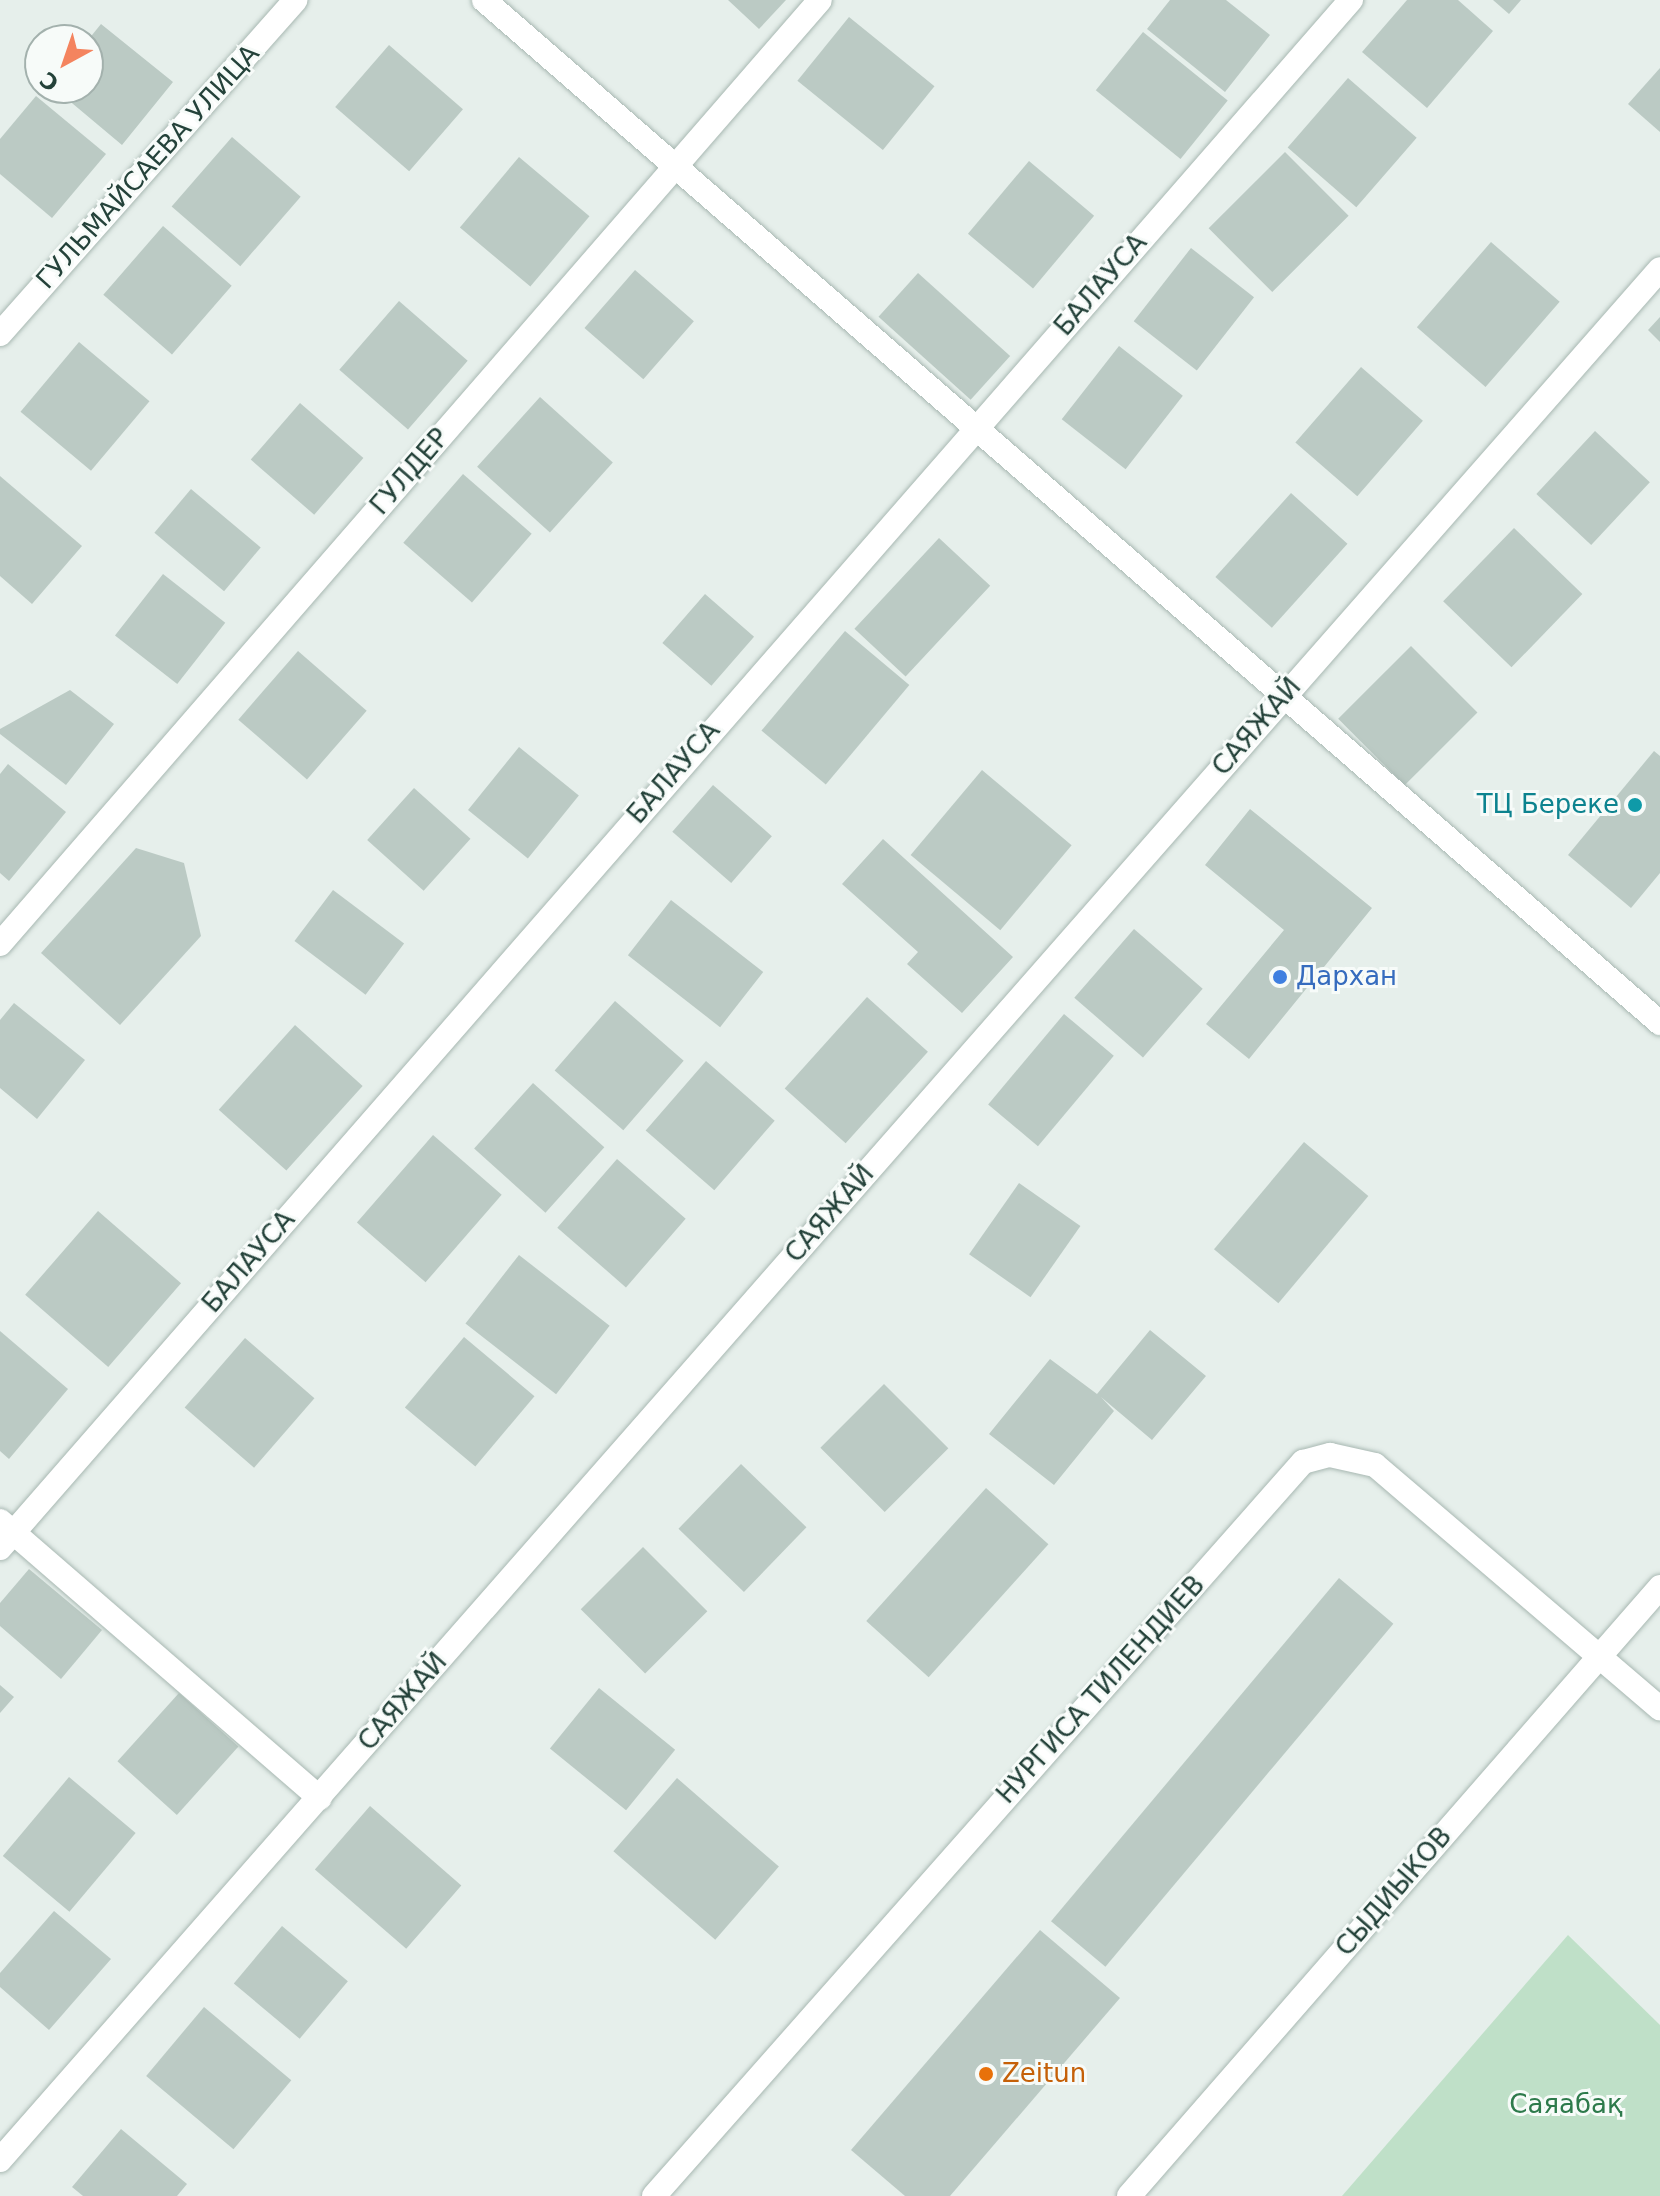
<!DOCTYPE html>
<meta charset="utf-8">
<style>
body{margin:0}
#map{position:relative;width:1660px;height:2196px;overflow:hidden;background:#e6efeb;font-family:"DejaVu Sans",sans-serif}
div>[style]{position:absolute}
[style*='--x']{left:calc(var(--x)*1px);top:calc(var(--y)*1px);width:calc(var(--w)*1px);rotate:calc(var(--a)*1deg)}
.green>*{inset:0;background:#bfe0c8}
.building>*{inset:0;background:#bbcac4;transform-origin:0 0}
.roads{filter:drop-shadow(0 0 2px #a8b8b2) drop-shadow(0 0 2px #a8b8b2)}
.minor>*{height:24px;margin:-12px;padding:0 12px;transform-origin:12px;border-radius:12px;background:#fff}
.dots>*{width:22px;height:22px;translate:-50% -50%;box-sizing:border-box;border:4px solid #f7fbf9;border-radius:50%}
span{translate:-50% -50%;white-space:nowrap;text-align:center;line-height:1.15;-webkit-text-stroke:6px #f7fbf9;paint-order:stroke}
.street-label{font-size:26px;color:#24423a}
.culture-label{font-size:26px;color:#0d838f}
.right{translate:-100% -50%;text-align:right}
.shop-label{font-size:26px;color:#366cbe}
.left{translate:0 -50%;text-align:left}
.food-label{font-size:26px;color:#c56008}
.park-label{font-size:26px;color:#2d7a4b}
.north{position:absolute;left:24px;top:24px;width:80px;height:80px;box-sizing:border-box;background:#f7fbf9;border:2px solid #a3b1ad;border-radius:50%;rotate:220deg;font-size:22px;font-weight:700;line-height:32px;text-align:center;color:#24423a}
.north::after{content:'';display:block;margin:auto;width:28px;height:36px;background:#f4845f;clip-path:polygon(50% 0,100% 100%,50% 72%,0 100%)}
</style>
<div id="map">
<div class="green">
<i style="clip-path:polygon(1568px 1935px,1660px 2025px,1660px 2196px,1342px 2196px)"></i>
</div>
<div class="building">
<i style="clip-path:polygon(728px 0,786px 0,759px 29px)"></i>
<i style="clip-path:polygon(1170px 0,1226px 0,1270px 35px,1225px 92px,1147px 29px)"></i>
<i style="clip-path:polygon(1407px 0,1458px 0,1493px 31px,1427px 108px,1362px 52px)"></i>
<i style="clip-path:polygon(1493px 0,1521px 0,1509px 14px)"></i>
<i style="left:849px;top:17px;width:110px;height:82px;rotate:39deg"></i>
<i style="clip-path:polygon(101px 24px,173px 82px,122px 145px,54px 88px,88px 88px,88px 40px)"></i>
<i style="left:1143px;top:32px;width:109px;height:75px;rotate:39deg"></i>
<i style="left:389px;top:45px;width:98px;height:82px;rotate:41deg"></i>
<i style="clip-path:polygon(1660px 68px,1660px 132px,1628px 104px)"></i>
<i style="left:1348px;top:78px;width:91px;height:92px;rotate:41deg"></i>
<i style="clip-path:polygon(36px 96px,106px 154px,52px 218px,0 174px,0 139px)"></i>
<i style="left:232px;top:137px;width:91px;height:92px;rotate:41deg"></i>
<i style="left:1285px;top:152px;width:90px;height:108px;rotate:45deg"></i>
<i style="left:519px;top:157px;width:92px;height:92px;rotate:40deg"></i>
<i style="left:1029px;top:161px;width:85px;height:95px;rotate:40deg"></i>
<i style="left:163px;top:226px;width:91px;height:91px;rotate:41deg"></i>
<i style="left:1491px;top:242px;width:91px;height:113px;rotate:41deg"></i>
<i style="left:1191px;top:248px;width:80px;height:93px;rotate:38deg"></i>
<i style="left:635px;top:270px;width:78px;height:77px;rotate:41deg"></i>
<i style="left:918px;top:273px;width:124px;height:59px;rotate:42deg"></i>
<i style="left:399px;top:301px;width:91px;height:91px;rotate:41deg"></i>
<i style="clip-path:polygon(1660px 317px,1660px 342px,1648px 330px)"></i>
<i style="left:79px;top:342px;width:92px;height:91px;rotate:40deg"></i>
<i style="left:1119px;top:346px;width:81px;height:93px;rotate:38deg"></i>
<i style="left:1361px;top:367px;width:82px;height:100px;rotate:41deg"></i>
<i style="left:540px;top:397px;width:98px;height:94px;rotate:42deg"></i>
<i style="left:300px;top:403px;width:84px;height:75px;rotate:41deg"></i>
<i style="left:1595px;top:431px;width:75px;height:86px;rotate:43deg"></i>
<i style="left:463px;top:474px;width:91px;height:91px;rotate:41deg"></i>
<i style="clip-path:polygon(0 476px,82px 546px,32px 604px,0 576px)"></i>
<i style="left:191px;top:489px;width:91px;height:57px;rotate:40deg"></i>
<i style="left:1291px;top:493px;width:76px;height:113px;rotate:42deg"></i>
<i style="left:1514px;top:528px;width:95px;height:102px;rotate:44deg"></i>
<i style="left:939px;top:538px;width:70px;height:124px;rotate:43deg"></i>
<i style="left:163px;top:574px;width:79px;height:78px;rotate:38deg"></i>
<i style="left:705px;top:594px;width:65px;height:65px;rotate:41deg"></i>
<i style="left:845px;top:631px;width:84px;height:130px;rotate:40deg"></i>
<i style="left:1411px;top:646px;width:94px;height:103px;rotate:45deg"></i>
<i style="left:298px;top:651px;width:91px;height:91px;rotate:41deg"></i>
<i style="clip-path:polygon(70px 690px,114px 724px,66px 785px,0 734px,0 729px)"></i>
<i style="left:519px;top:747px;width:77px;height:81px;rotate:39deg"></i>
<i style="clip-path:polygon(1654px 751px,1660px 756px,1660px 873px,1631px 908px,1568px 855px)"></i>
<i style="clip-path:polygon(8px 764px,66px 812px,9px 881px,0 873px,0 774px)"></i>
<i style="left:982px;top:770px;width:117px;height:111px;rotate:40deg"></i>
<i style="left:713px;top:785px;width:78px;height:62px;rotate:41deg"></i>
<i style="left:414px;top:788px;width:76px;height:70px;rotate:42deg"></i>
<i style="clip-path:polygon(1250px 809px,1372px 908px,1249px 1059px,1206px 1024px,1284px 930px,1205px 865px)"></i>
<i style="clip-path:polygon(883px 839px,1013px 957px,962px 1013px,907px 964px,918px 952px,842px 884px)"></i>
<i style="clip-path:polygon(136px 848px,184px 863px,201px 936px,120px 1025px,41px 953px)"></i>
<i style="left:333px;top:890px;width:89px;height:64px;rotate:37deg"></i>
<i style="left:671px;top:900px;width:117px;height:70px;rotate:38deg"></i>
<i style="left:1134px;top:929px;width:91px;height:91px;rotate:41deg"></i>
<i style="left:867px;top:997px;width:82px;height:123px;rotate:42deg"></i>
<i style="left:615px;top:1001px;width:91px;height:92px;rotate:41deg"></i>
<i style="clip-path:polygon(14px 1003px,85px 1060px,37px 1119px,0 1088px,0 1020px)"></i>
<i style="left:1064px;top:1014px;width:65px;height:118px;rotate:40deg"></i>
<i style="left:295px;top:1025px;width:91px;height:114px;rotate:42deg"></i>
<i style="left:706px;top:1061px;width:91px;height:92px;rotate:41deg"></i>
<i style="left:533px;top:1083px;width:96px;height:88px;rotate:42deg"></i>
<i style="left:433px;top:1135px;width:91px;height:116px;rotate:41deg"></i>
<i style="left:1304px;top:1142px;width:84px;height:140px;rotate:40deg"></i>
<i style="left:617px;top:1159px;width:91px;height:91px;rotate:41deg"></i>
<i style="left:1019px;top:1183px;width:75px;height:87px;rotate:35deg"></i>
<i style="left:98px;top:1211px;width:110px;height:111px;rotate:41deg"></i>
<i style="left:519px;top:1255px;width:115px;height:87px;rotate:38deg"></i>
<i style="clip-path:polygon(1150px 1330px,1206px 1376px,1152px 1440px,1101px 1397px,1114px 1411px,1054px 1485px,989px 1434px,1050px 1359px,1097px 1394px)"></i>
<i style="clip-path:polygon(0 1331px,68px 1389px,9px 1459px,0 1451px)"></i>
<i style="left:464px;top:1337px;width:92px;height:92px;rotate:40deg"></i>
<i style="left:245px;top:1338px;width:92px;height:92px;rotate:41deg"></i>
<i style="left:884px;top:1384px;width:91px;height:90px;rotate:45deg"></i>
<i style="left:741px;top:1464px;width:91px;height:90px;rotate:44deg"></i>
<i style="left:986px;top:1488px;width:84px;height:179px;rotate:42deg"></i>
<i style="left:643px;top:1547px;width:91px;height:88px;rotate:45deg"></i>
<i style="clip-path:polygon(29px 1569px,102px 1630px,61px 1679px,0 1626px,0 1603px)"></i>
<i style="left:1339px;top:1578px;width:71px;height:448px;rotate:40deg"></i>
<i style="clip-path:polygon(0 1685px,14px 1697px,0 1713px)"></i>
<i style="left:599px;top:1688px;width:98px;height:78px;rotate:39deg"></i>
<i style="left:179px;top:1693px;width:80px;height:92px;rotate:42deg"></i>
<i style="left:69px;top:1777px;width:87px;height:103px;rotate:40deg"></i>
<i style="left:677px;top:1778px;width:135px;height:97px;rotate:41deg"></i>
<i style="left:370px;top:1806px;width:121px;height:84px;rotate:41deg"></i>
<i style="clip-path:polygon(54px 1911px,111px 1959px,49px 2030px,0 1987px,0 1973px)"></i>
<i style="left:282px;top:1926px;width:86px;height:75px;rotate:40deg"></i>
<i style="clip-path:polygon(1040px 1930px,1120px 1998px,950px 2196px,905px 2196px,851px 2150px)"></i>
<i style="left:204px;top:2007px;width:114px;height:90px;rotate:40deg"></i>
<i style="clip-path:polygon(121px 2129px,187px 2184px,177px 2196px,83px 2196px,72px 2187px)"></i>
</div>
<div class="roads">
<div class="minor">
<i style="--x:484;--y:0;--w:1559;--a:41.02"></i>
<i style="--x:0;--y:334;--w:446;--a:-48.5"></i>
<i style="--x:0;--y:944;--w:1250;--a:-49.02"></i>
<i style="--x:0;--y:1521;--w:423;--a:40.9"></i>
<i style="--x:0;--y:1548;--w:2055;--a:-48.89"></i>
<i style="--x:0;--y:2160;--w:2516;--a:-48.72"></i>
<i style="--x:654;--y:2196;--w:980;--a:-48.52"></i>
<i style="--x:1303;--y:1462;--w:28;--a:-15"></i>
<i style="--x:1330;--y:1455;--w:46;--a:12.5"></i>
<i style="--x:1375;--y:1465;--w:375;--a:40.5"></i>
<i style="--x:1129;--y:2196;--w:808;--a:-48.91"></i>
</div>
</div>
<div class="dots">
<i style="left:1635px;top:805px;background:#0f9aa8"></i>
<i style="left:1280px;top:977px;background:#3f7fe0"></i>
<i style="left:986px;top:2074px;background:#e8710a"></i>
</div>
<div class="street-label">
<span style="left:148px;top:167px;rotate:-48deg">ГУЛЬМАЙСАЕВА УЛИЦА</span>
<span style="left:1101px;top:285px;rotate:-49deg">БАЛАУСА</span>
<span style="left:410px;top:472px;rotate:-49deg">ГУЛДЕР</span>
<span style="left:1257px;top:727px;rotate:-49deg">САЯЖАЙ</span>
<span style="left:674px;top:773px;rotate:-49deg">БАЛАУСА</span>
<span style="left:830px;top:1214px;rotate:-49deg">САЯЖАЙ</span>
<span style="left:249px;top:1262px;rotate:-49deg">БАЛАУСА</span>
<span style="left:1101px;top:1690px;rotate:-48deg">НУРГИСА ТИЛЕНДИЕВ</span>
<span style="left:403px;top:1702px;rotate:-49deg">САЯЖАЙ</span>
<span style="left:1394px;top:1892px;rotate:-49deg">СЫДИЫКОВ</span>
</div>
<div class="culture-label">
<span class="right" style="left:1619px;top:805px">ТЦ Береке</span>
</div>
<div class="shop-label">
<span class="left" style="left:1296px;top:977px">Дархан</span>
</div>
<div class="food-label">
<span class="left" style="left:1002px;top:2074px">Zeitun</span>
</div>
<div class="park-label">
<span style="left:1566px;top:2105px">Саяабақ</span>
</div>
<div class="north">С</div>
</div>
